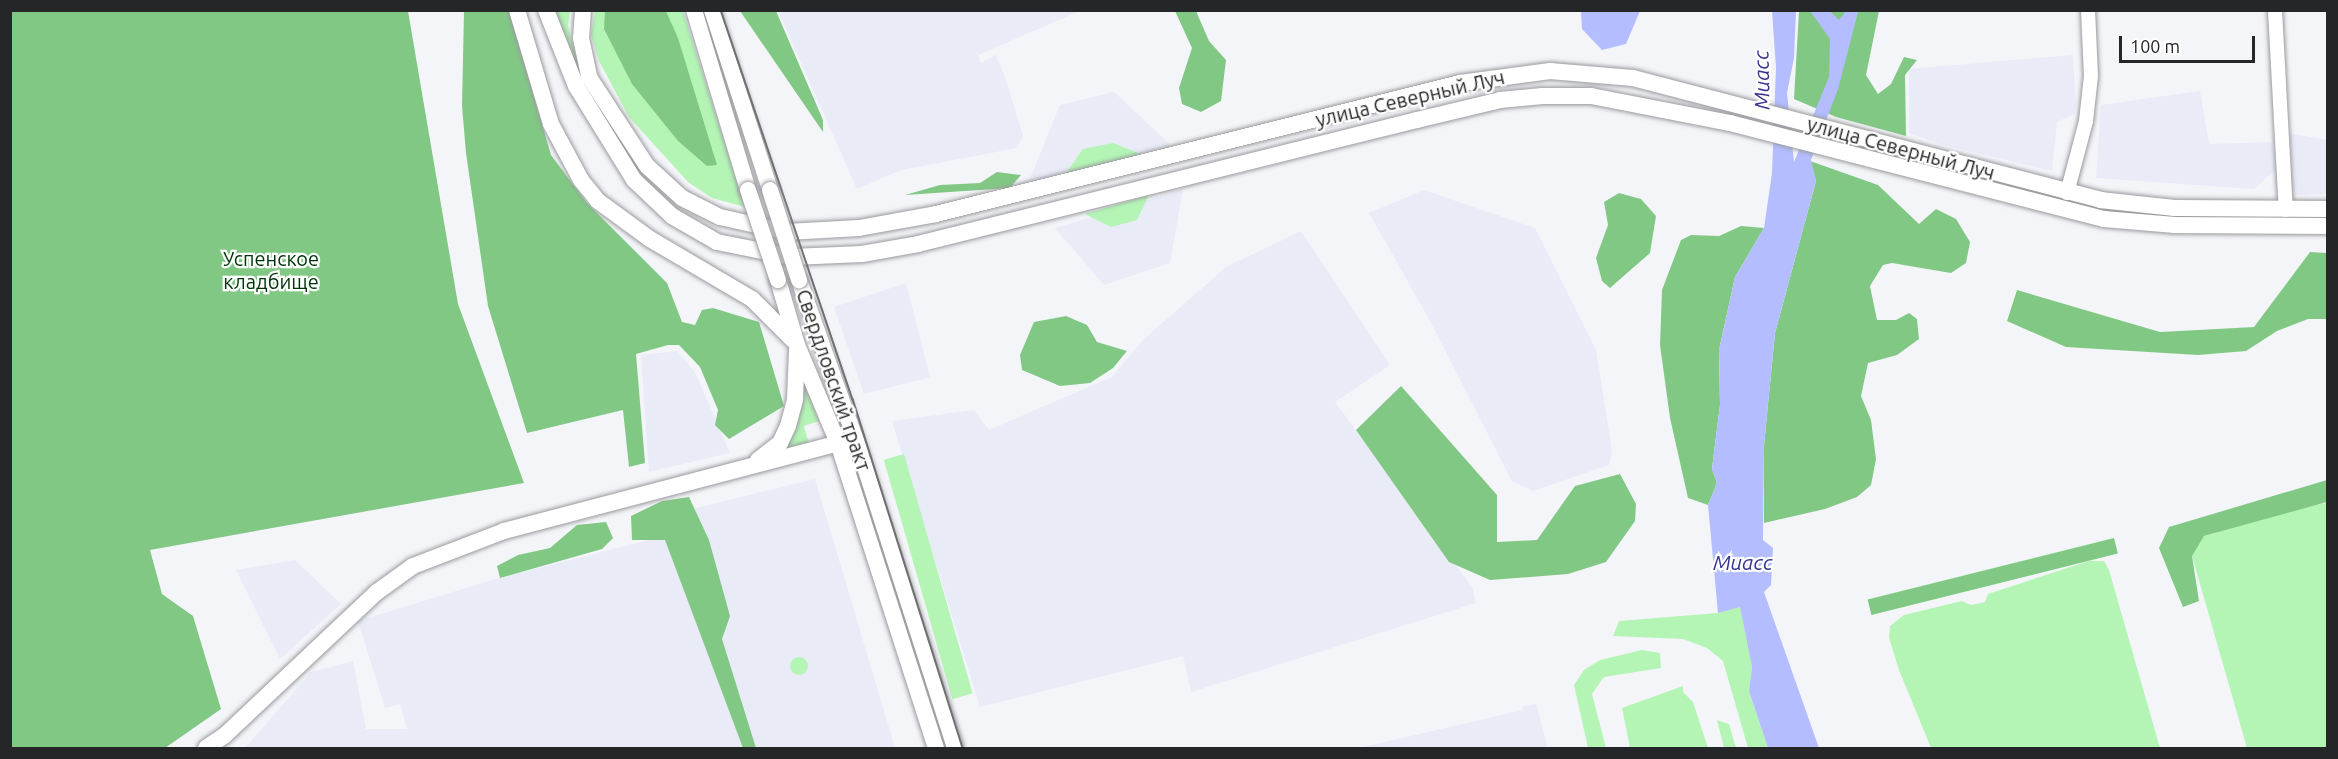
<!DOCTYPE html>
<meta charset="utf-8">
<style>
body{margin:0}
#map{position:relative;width:2338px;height:759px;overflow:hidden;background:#f4f5f9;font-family:Ubuntu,sans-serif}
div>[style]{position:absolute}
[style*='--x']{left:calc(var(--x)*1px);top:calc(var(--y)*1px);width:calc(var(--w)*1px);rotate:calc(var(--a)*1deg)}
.built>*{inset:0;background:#e9ebf7}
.green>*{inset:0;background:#b4f5b6;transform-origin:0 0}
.round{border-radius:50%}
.forest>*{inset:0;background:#82c885;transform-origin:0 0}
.water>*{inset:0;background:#b3bdff}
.roads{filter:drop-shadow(0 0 2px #9a9a9e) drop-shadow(0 0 2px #9a9a9e)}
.minor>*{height:14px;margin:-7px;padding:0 7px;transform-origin:7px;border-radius:7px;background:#fff}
.major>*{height:16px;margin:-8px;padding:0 8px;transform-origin:8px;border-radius:8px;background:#fff}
.tram>*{height:1.5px;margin:-0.75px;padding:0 0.75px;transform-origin:0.75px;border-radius:0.75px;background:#6f7072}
.bridges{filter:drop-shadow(0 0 2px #9a9a9e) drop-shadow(0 0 2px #9a9a9e)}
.major-bridge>*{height:16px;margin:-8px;padding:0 8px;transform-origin:8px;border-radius:8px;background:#fff}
span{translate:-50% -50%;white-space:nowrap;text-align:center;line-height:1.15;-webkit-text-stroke:4.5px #fff;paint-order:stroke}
.street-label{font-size:20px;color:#252627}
.park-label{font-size:20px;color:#003408}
.water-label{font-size:21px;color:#353591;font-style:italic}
.frame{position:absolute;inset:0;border:12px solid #252627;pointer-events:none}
.scale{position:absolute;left:2119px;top:36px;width:136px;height:27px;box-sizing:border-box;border:3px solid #252627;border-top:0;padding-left:8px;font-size:18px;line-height:21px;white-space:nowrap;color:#252627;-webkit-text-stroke:4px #fff;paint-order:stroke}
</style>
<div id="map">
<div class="built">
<i style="clip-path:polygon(778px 11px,1080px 11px,978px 55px,981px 63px,996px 55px,1005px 77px,1023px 136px,1017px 148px,901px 170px,857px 189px)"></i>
<i style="clip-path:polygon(2073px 55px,2076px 105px,2074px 114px,2057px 122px,2052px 171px,1943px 145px,1909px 133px,1909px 69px)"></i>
<i style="clip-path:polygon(2200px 91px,2209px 144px,2273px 142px,2276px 169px,2254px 189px,2096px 178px,2101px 105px)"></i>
<i style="clip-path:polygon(1114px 92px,1174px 148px,1027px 186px,1060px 105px)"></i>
<i style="clip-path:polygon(2288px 133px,2327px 140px,2327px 194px,2296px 195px,2287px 184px)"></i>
<i style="clip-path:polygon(1183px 189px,1170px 263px,1104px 285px,1055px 228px)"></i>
<i style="clip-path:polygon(1424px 190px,1535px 228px,1596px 350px,1612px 451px,1609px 465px,1533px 491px,1512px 481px,1429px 319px,1369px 213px)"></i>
<i style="clip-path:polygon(1301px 231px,1390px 365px,1335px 402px,1472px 587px,1476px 603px,1191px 692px,1183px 656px,980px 707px,892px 421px,974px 410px,989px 430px,1112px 377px,1143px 340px,1226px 267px)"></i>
<i style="clip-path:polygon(906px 283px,930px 377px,864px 394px,834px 307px)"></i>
<i style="clip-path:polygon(677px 351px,695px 372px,730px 453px,649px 472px,641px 355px)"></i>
<i style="clip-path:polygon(815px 479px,895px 748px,245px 748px,311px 672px,353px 661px,366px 729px,407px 729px,400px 704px,385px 708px,358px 621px,492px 580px,657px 538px,651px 519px)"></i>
<i style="clip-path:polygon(295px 560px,341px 604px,280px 659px,236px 570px)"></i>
<i style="clip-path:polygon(1536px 704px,1548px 748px,1359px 748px,1523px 710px,1523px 706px)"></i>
</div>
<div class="green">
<i style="clip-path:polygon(553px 11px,570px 11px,568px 26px,584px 84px)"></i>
<i style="clip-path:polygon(595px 11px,683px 11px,745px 207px,712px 198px,688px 182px,629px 117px,599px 61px,591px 35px)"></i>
<i style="clip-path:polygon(1113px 143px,1143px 155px,1064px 176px,1083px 149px)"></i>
<i style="clip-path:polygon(1149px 195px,1137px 220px,1111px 227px,1085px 214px)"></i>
<i style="clip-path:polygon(803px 381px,819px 421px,804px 426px,809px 444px,781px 449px)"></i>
<i style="left:904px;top:454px;width:249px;height:21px;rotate:74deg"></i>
<i style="clip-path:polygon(2327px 503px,2327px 748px,2247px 748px,2192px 556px,2199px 538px,2289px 510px)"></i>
<i style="clip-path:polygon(2089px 561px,2104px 561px,2109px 570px,2160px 748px,1931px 748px,1899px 670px,1889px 638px,1890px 626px,1904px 615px,1962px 601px,1971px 605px,1985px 602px,1988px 594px)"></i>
<i style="clip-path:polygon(1740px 606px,1752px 667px,1749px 691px,1768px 748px,1748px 748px,1723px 661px,1707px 648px,1683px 639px,1613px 636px,1619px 621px,1718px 613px)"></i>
<i style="clip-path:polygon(1642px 650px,1660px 653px,1661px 668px,1604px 677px,1592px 694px,1606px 748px,1588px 748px,1574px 685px,1584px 670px,1600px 660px)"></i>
<i class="round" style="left:790px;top:657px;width:18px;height:18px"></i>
<i style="clip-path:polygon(1683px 686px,1683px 692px,1693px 702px,1708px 748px,1630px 748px,1622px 708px)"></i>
<i style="clip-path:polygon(1717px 720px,1729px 724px,1736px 748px,1724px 748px)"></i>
</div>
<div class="forest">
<i style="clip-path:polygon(10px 11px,408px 11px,458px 304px,524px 483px,150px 550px,162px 594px,193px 616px,221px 709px,165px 748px,11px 748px)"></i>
<i style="clip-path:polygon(464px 11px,509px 11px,551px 155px,587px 203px,667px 283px,682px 322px,695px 325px,702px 310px,713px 308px,759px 322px,784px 406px,729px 439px,715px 425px,718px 410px,700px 367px,679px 345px,668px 345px,636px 354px,645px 463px,629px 467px,623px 410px,527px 433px,488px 306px,466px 153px,462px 106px)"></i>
<i style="clip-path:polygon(605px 11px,666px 11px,678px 38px,717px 165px,707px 166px,678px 141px,632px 84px,604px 29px)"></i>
<i style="clip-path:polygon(740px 11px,776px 11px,823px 120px,823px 132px)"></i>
<i style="clip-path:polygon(1175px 11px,1196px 11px,1209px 41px,1226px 60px,1221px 101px,1201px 112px,1182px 104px,1179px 88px,1192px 48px)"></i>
<i style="clip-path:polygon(1799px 11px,1879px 11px,1866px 75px,1878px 94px,1891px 84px,1904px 57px,1917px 60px,1905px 75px,1906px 136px,1836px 117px,1794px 99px)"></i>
<i style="clip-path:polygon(1810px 161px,1878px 185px,1919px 224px,1936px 209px,1956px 219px,1970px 242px,1966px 263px,1951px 273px,1892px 263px,1883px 265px,1870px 286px,1877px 320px,1896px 320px,1909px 313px,1917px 319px,1919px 339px,1897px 355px,1868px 363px,1861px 396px,1871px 420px,1876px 459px,1871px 485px,1857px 497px,1825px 509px,1764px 523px,1764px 445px,1775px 333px,1816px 181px)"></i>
<i style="clip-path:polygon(997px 172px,1021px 175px,1010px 188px,905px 195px,940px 185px,980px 183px)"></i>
<i style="clip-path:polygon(1619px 193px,1641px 199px,1656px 216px,1650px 253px,1610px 288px,1602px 281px,1596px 258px,1608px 225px,1604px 202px)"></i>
<i style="clip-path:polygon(1741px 226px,1764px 228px,1735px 277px,1719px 350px,1720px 405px,1712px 469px,1717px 483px,1708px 505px,1688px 498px,1670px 418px,1660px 345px,1662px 290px,1681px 240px,1691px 235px,1719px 236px)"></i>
<i style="clip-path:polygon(2310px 252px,2327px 253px,2327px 319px,2308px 319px,2277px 331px,2246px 351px,2198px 355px,2066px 347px,2007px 321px,2017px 290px,2160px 332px,2254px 327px)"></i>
<i style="clip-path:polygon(1066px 316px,1087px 325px,1097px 342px,1127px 351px,1113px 368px,1090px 383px,1060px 386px,1022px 370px,1020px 355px,1034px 322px)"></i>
<i style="clip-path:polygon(1401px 386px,1497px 495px,1497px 542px,1537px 540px,1575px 486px,1620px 474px,1636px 504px,1635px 521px,1606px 562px,1568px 574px,1490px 580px,1449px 562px,1356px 430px)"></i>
<i style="clip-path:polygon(2327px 480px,2327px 502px,2204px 536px,2192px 556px,2199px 601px,2183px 607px,2159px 548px,2169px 527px)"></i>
<i style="clip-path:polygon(689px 497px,709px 540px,730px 616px,722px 639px,756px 748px,743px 748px,665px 540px,632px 540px,631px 516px,662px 501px)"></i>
<i style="clip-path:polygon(606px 522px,613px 538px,602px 549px,500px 578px,497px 566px,518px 555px,550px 548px,577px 525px)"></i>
<i style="left:2114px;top:538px;width:16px;height:254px;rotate:76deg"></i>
</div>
<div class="water">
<i style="clip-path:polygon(1581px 11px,1581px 10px,1640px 11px,1626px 44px,1602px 50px,1582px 29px)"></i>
<i style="clip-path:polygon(1772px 11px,1796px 11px,1794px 58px,1787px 93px,1794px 162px,1829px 77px,1830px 39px,1810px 11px,1830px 11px,1839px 20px,1846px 11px,1858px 12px,1838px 89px,1811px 160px,1816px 181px,1775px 333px,1764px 445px,1763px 540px,1773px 548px,1771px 585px,1764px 592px,1819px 748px,1768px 748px,1749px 691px,1752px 667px,1740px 607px,1718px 613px,1708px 505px,1717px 483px,1712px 469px,1720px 405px,1719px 350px,1735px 277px,1764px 228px,1772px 173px,1776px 68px)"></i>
</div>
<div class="roads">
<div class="minor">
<i style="--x:2275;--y:10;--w:200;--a:86.9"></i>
<i style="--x:2067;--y:193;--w:74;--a:-75.2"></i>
<i style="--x:2086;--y:121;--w:45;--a:-83.7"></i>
<i style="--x:2091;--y:76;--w:66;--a:-92.6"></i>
</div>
<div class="major">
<i style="--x:517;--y:10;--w:119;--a:73.4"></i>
<i style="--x:551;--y:124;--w:64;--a:61.8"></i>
<i style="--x:581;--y:180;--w:27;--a:51"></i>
<i style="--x:598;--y:201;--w:64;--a:36.2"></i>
<i style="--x:650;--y:239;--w:118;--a:30.5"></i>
<i style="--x:752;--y:299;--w:58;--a:45"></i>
<i style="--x:546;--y:10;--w:82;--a:68.5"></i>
<i style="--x:576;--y:86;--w:110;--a:58.3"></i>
<i style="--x:634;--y:180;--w:52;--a:43.5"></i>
<i style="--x:672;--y:216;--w:52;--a:30"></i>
<i style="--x:717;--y:242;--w:76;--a:11.3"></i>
<i style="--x:792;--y:257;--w:70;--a:-2.5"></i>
<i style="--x:862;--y:254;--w:57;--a:-10.1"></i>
<i style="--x:918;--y:244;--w:514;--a:-13.96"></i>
<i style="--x:1417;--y:120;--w:85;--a:-13.5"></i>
<i style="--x:1500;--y:100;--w:43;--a:-5.3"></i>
<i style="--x:1543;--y:96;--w:48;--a:0"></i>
<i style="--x:1591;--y:96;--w:142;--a:11"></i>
<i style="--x:1730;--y:123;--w:386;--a:14.4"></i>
<i style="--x:2104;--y:219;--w:71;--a:4.8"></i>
<i style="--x:2175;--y:225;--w:153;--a:0.4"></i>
<i style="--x:583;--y:10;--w:28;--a:94"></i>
<i style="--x:581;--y:38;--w:40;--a:78"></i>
<i style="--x:589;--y:77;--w:106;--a:56.9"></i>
<i style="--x:647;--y:166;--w:47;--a:42.4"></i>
<i style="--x:682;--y:198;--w:42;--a:26.6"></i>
<i style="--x:720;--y:217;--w:69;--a:12.6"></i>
<i style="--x:787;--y:232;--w:72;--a:-3.2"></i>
<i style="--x:859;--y:228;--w:78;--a:-10.3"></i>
<i style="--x:936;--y:214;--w:540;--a:-14.04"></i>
<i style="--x:1460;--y:83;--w:91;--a:-7.6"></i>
<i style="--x:1550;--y:71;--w:83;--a:4.8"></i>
<i style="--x:1633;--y:78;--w:483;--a:14.6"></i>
<i style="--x:2100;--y:200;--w:75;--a:6.1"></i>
<i style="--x:2175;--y:208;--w:153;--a:0.4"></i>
<i style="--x:694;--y:10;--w:188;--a:73.3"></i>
<i style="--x:712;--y:10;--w:189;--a:72.1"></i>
<i style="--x:778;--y:280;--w:68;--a:73.7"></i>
<i style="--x:797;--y:345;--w:106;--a:67.3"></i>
<i style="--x:838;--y:443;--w:320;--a:72.2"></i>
<i style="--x:799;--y:280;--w:192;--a:70.5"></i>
<i style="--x:863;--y:461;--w:301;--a:72.2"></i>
<i style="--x:758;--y:460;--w:28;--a:-38"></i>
<i style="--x:780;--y:443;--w:19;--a:-65"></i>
<i style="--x:788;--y:426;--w:28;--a:-75"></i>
<i style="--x:795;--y:399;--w:49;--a:-87.7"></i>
<i style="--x:206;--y:748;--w:22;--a:-34"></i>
<i style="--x:224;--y:736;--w:210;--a:-43.3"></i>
<i style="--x:377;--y:592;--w:44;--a:-35.8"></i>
<i style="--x:413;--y:566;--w:97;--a:-21"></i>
<i style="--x:504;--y:531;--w:363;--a:-14.7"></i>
</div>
</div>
<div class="tram">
<i style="--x:721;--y:10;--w:411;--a:71.3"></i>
<i style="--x:853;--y:399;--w:366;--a:72.5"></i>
</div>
<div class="bridges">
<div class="major-bridge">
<i style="--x:748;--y:190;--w:95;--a:71.6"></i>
<i style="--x:770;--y:190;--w:95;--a:72.1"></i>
</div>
</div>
<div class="street-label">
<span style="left:1410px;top:98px;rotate:-13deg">улица Северный Луч</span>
<span style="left:1901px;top:148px;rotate:15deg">улица Северный Луч</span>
<span style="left:834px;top:380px;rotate:71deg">Свердловский тракт</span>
</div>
<div class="park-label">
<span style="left:271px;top:270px">Успенское<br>кладбище</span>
</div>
<div class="water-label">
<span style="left:1761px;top:80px;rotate:-91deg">Миасс</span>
<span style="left:1743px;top:562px">Миасс</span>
</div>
<div class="frame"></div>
<div class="scale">100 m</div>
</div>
